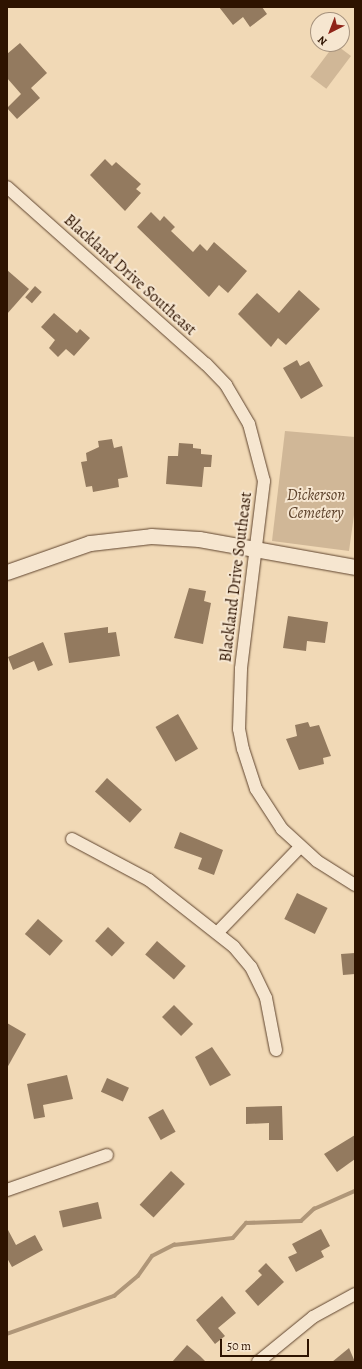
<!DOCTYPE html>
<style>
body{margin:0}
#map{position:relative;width:362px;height:1369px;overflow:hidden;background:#f1d9b6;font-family:Alegreya,serif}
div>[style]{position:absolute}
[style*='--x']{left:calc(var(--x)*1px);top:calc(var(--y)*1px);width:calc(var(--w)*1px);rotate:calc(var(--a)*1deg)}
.green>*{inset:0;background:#d0b797;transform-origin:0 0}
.stream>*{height:3.5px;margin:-1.75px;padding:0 1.75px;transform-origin:1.75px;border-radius:1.75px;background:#af9678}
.building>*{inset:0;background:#937a5f;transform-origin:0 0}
.roads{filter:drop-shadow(0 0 1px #5f442e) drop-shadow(0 0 1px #5f442e)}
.minor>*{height:12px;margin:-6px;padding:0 6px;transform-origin:6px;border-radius:6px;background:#f6e6d0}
.tertiary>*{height:15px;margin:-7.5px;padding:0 7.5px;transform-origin:7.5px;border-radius:7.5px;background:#f6e6d0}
span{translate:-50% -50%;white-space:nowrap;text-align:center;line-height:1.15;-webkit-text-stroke:4px #f6e6d0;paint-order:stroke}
.street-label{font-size:16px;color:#2e1300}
.park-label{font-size:16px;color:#5f442d;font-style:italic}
.frame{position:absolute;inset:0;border:8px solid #2e1300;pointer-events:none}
.north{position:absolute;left:310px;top:12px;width:40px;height:40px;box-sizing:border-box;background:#f6e6d0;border:1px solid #a6927d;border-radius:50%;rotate:222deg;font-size:11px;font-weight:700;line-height:16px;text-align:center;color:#2e1300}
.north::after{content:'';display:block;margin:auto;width:14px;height:18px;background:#8f2418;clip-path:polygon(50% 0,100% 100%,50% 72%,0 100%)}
.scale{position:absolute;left:220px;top:1339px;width:89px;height:18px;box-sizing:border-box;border:2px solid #2e1300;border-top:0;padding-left:5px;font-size:12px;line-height:14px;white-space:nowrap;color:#2e1300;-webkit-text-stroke:3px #f6e6d0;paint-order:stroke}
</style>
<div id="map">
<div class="green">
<i style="left:335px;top:44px;width:20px;height:41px;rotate:37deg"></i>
<i style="clip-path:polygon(285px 431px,355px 437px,355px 508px,349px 551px,272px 541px)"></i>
</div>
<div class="stream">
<i style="--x:7;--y:1334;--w:114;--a:-19.6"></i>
<i style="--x:114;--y:1296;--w:31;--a:-40"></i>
<i style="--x:138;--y:1276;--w:24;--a:-55"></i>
<i style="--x:152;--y:1256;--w:25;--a:-27"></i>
<i style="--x:174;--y:1245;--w:59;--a:-6.8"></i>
<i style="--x:233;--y:1238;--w:20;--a:-49"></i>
<i style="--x:246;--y:1223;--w:55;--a:-2.1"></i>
<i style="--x:301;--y:1221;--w:18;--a:-43"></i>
<i style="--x:314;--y:1209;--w:45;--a:-23.7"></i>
</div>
<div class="building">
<i style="clip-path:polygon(219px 7px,262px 7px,267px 14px,250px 27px,243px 17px,233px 25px)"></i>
<i style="clip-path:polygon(20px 43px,47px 73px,31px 88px,40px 98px,17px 119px,7px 108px,21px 94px,7px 78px,7px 54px)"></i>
<i style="clip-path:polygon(105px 159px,112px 166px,116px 162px,141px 184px,136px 189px,141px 193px,125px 211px,90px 175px)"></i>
<i style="clip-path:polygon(151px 212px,160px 221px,164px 216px,175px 227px,171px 231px,193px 252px,200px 244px,207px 251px,214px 242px,247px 271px,228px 293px,219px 285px,209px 297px,137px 227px)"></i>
<i style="clip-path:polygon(7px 270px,29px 289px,7px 314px)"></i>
<i style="left:35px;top:286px;width:9px;height:15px;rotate:41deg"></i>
<i style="clip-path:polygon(299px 290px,320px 309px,286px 345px,278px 338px,271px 347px,238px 314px,257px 293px,279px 313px)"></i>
<i style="clip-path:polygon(54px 313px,77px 333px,80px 329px,90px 338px,74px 356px,66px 349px,58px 357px,49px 348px,55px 340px,41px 327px)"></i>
<i style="clip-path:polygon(297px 360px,300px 366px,309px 361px,323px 386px,301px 399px,283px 368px)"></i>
<i style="clip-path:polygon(112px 439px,114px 448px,122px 446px,128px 477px,118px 479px,119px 487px,93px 492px,92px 486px,86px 487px,81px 462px,87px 461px,86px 453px,99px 447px,98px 441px)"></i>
<i style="clip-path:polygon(179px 443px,193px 444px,193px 448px,201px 449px,201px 454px,212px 455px,211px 467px,204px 467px,202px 487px,166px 484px,168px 456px,178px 456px)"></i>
<i style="clip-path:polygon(189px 588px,206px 591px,204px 601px,211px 603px,203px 644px,174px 638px)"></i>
<i style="clip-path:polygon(288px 616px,328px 622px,325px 643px,307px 641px,306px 651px,283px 648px)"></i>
<i style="clip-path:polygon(108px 627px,108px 633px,116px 632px,120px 656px,69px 663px,64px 633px)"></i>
<i style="clip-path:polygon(43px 642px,53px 665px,38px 671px,34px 661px,13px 670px,8px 657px)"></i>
<i style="left:178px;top:714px;width:40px;height:26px;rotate:60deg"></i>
<i style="clip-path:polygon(308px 722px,310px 727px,319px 725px,331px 756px,323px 758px,324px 764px,299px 770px,286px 739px,297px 736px,295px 725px)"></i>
<i style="left:107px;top:778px;width:47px;height:18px;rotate:42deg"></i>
<i style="clip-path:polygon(180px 832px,223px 850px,214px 875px,198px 869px,202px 858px,174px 848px)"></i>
<i style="left:297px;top:893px;width:34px;height:29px;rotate:26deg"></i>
<i style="left:38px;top:919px;width:33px;height:20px;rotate:41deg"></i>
<i style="left:108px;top:927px;width:23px;height:19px;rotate:43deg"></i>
<i style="left:157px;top:941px;width:38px;height:18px;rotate:41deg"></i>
<i style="clip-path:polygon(355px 953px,355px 974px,343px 975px,341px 954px)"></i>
<i style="left:174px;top:1005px;width:27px;height:17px;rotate:45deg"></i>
<i style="clip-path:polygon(7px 1023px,26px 1034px,7px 1068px)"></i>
<i style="clip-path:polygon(212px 1047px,231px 1075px,210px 1086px,195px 1057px)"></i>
<i style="clip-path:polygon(67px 1075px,73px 1099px,43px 1105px,45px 1117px,34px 1119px,27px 1084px)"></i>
<i style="left:107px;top:1078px;width:24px;height:15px;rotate:24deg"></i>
<i style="clip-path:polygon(282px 1106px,283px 1140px,269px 1140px,269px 1123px,246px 1124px,246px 1107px)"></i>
<i style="left:163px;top:1109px;width:26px;height:17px;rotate:61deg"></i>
<i style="clip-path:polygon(355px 1135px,355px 1159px,337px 1172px,324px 1154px)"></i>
<i style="left:171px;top:1171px;width:19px;height:46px;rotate:43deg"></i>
<i style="left:98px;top:1202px;width:17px;height:40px;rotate:77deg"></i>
<i style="clip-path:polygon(7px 1228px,16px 1245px,35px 1235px,43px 1250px,12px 1267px,7px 1258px)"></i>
<i style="clip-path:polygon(321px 1229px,330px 1246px,321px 1251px,324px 1257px,296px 1272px,288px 1257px,297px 1253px,292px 1244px)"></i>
<i style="clip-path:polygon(266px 1263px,284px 1282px,258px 1306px,245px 1291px,262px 1275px,258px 1271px)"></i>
<i style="clip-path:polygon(222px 1296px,236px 1313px,218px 1328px,225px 1336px,215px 1344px,196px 1320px)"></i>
<i style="clip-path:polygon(187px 1345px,200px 1356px,206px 1362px,172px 1362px)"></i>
<i style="clip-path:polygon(349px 1348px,355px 1362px,332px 1362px)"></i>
</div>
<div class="roads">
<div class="minor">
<i style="--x:7;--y:187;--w:266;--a:41.7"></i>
<i style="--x:206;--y:364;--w:29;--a:46"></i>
<i style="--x:226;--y:385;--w:45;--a:59.5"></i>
<i style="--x:249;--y:424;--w:59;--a:75.3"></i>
<i style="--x:264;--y:481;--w:189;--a:97"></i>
<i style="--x:241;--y:669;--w:60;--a:91.9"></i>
<i style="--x:239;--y:729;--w:20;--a:79"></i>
<i style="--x:243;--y:749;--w:42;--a:72"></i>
<i style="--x:256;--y:789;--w:48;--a:57"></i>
<i style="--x:282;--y:829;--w:47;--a:42.4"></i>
<i style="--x:317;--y:861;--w:45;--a:32.3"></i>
<i style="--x:72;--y:839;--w:87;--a:28"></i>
<i style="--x:149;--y:880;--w:108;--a:38.2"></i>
<i style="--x:234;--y:947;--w:26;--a:50"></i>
<i style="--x:251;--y:967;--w:34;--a:64"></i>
<i style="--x:266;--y:998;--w:53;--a:79.1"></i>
<i style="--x:218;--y:932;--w:118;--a:-46"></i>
<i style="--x:7;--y:1190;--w:106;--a:-19.3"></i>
<i style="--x:258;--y:1362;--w:71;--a:-39.3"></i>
<i style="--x:313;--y:1317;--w:48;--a:-28.7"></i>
</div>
<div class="tertiary">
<i style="--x:7;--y:572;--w:88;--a:-19.3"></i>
<i style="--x:90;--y:543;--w:61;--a:-6.5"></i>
<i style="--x:151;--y:536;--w:48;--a:3.6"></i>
<i style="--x:199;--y:539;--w:158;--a:10.2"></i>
</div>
</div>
<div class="street-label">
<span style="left:130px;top:275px;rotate:42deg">Blackland Drive Southeast</span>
<span style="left:236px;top:577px;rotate:-83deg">Blackland Drive Southeast</span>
</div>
<div class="park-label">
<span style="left:316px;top:504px">Dickerson<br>Cemetery</span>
</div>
<div class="frame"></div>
<div class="north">N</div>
<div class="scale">50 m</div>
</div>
